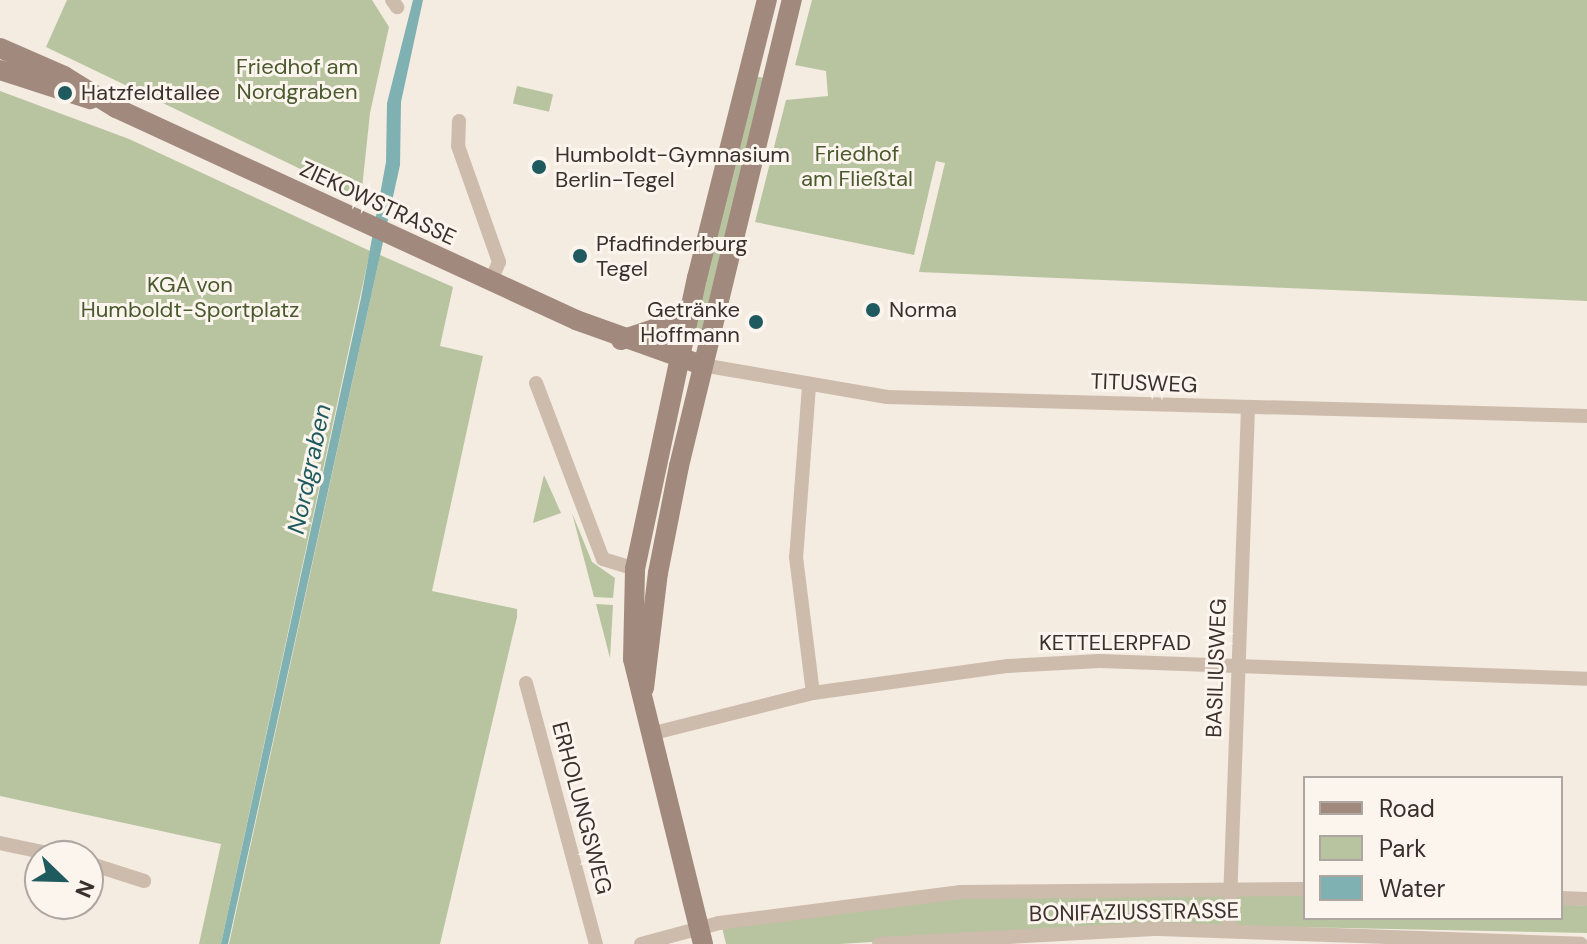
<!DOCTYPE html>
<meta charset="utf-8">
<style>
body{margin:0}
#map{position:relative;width:1587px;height:944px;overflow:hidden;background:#f4ebe1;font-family:"DM Sans",sans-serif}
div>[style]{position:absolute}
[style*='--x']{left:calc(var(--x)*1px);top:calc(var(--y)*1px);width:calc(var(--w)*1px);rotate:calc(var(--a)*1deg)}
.green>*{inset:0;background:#b8c4a0;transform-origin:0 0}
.water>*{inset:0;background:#7fb0b2}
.street>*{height:14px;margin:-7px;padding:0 7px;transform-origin:7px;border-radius:7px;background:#cdbbac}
.secondary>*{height:20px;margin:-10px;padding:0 10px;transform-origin:10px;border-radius:10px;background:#a18a7d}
.dots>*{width:22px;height:22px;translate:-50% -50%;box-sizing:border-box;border:4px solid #fbf5ee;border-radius:50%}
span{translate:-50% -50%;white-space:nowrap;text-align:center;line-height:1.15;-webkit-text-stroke:6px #fbf5ee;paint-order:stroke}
.park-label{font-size:22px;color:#4a5a2e}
.poi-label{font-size:22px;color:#3b302b}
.left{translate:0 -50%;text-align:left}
.right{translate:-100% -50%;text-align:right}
.street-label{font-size:22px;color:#3b302b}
.water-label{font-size:24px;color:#1f5a5e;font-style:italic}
.legend{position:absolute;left:1303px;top:776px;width:260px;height:144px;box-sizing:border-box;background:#fbf5ee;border:2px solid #aea6a0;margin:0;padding:10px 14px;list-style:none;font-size:24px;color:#3b302b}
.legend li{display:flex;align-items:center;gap:16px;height:40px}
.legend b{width:40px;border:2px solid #aea6a0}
.north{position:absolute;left:24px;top:840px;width:80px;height:80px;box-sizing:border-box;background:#fbf5ee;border:2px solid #aea6a0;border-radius:50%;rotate:113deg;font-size:22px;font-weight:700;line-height:32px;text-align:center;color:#3b302b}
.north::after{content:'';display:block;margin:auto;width:28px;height:36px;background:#1f5a5e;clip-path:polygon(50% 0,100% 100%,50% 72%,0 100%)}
</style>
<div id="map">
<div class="green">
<i style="clip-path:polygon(67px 0,372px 0,389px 27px,370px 113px,361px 198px,46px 47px)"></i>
<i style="clip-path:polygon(812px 0,1587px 0,1587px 301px,919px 272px,945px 163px,936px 161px,914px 255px,755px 222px,786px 100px,828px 96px,826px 71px,795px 65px)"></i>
<i style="clip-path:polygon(754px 76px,764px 78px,699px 341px,694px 340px,709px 256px)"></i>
<i style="left:517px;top:86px;width:37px;height:18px;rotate:13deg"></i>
<i style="clip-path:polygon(0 91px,129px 139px,370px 251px,221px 944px,199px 944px,221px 844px,0 796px)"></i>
<i style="clip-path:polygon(380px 255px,453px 287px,440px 346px,483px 356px,432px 591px,517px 609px,517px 617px,440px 944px,229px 944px)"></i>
<i style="clip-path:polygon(544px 475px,561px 513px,533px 523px,543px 479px)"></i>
<i style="clip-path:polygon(572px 513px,592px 562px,615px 578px,613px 598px,594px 597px)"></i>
<i style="clip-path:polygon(596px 604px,613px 605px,610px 658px)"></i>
<i style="clip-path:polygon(1305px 892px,1305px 918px,1561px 918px,1561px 904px,1587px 906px,1587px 933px,1154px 924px,840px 944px,726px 944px,722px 927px,962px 896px)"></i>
</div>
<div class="water">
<i style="clip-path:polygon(413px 0,423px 0,401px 102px,400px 165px,228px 944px,221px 944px,361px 298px,386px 162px,387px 103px)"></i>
</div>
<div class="street">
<i style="--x:392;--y:0;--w:9;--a:54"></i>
<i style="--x:459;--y:121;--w:25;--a:92"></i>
<i style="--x:458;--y:146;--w:123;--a:70.5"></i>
<i style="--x:499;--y:262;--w:21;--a:113"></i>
<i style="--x:702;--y:365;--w:188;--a:9.8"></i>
<i style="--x:887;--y:397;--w:700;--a:1.55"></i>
<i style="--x:536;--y:383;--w:188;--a:69.2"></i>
<i style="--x:603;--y:559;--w:34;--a:17"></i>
<i style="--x:809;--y:386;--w:171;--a:94.3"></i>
<i style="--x:796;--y:557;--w:137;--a:82.9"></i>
<i style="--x:526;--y:683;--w:270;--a:75"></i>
<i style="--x:650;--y:734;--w:168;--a:-14.1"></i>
<i style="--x:813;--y:693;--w:197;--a:-7.9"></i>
<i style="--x:1008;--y:666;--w:92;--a:-3.1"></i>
<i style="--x:1100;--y:661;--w:487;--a:2.1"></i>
<i style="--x:0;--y:843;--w:62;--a:12"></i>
<i style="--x:88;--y:863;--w:59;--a:17.8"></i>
<i style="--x:1561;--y:898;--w:26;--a:2"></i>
<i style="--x:1229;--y:929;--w:521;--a:-87.91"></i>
<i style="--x:641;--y:944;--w:81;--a:-15.1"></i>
<i style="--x:719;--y:923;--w:244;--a:-7.3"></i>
<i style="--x:961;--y:892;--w:344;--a:-0.5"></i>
<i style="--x:879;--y:944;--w:280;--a:-3.1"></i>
<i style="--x:1159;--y:929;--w:422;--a:2"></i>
</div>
<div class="secondary">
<i style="--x:0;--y:48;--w:70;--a:23.6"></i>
<i style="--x:64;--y:76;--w:61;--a:31.6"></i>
<i style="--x:116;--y:108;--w:507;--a:24.74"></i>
<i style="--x:576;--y:320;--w:134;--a:19.7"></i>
<i style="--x:0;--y:70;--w:95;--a:17.9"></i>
<i style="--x:621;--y:340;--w:41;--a:-18.4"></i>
<i style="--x:660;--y:327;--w:36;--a:-34"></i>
<i style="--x:644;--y:688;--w:116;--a:-83.1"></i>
<i style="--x:658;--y:573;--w:109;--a:-78.9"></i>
<i style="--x:679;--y:466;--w:480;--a:-76.4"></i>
<i style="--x:703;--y:944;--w:293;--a:-103.8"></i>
<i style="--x:633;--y:659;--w:90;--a:-88.7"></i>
<i style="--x:635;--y:569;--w:298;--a:-78"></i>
<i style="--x:697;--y:278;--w:287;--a:-75.9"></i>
</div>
<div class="dots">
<i style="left:65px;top:93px;background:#1f5a5e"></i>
<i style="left:539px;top:167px;background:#1f5a5e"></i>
<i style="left:580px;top:256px;background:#1f5a5e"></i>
<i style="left:873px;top:310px;background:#1f5a5e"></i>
<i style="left:756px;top:322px;background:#1f5a5e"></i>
</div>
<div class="park-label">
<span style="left:297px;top:79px">Friedhof am<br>Nordgraben</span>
<span style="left:857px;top:166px">Friedhof<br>am Fließtal</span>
<span style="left:190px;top:297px">KGA von<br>Humboldt-Sportplatz</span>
</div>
<div class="poi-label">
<span class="left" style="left:81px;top:93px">Hatzfeldtallee</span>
<span class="left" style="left:555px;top:167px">Humboldt-Gymnasium<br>Berlin-Tegel</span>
<span class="left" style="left:596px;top:256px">Pfadfinderburg<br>Tegel</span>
<span class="right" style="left:740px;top:322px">Getränke<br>Hoffmann</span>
<span class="left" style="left:889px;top:310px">Norma</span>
</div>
<div class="street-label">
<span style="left:378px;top:203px;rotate:25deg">ZIEKOWSTRASSE</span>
<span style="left:1144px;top:383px;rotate:2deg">TITUSWEG</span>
<span style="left:1115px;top:643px">KETTELERPFAD</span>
<span style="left:1216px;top:668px;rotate:-88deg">BASILIUSWEG</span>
<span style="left:582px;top:808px;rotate:75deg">ERHOLUNGSWEG</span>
<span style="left:1134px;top:912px;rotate:-1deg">BONIFAZIUSSTRASSE</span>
</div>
<div class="water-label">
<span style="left:309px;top:469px;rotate:-78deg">Nordgraben</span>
</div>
<ul class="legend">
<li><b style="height:10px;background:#a18a7d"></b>Road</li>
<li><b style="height:22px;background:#b8c4a0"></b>Park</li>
<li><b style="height:22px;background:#7fb0b2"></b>Water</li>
</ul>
<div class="north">N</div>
</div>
